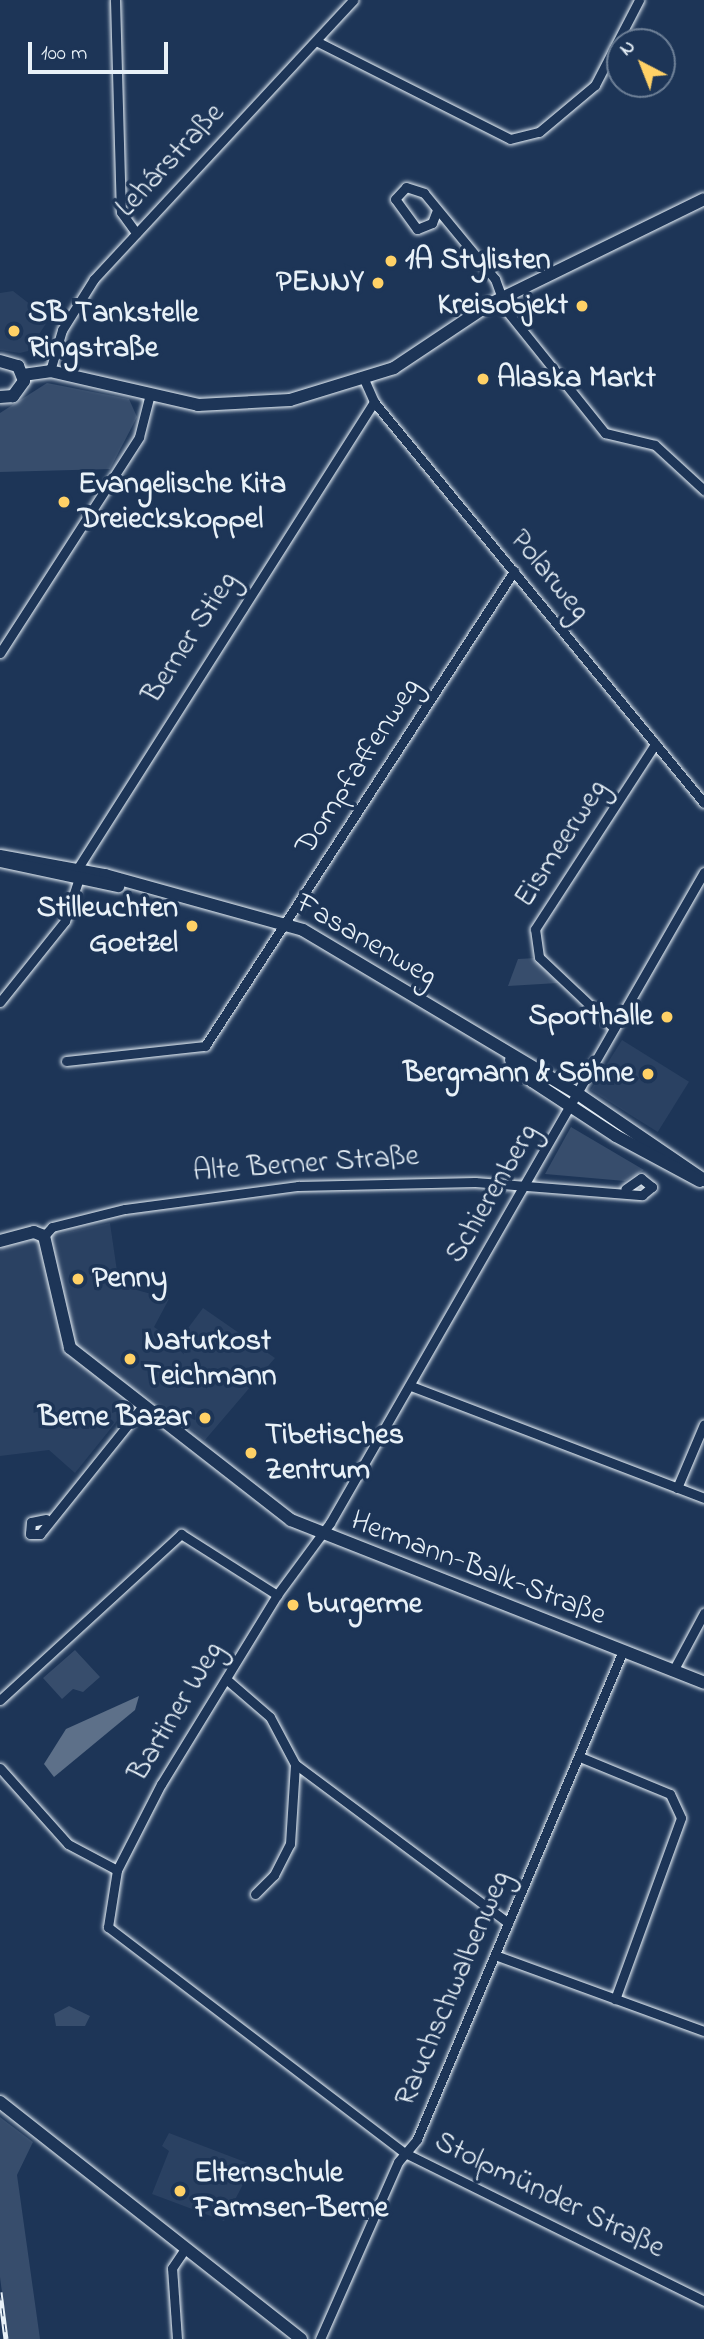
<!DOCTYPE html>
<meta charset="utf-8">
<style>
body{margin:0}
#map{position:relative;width:704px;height:2339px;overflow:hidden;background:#1d3557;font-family:"Indie Flower",sans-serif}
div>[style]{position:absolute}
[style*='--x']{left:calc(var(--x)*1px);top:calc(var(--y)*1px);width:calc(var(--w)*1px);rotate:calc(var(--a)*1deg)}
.built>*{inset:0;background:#2a4162;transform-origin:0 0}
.green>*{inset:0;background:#374d6c}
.water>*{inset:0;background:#5d7089}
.roads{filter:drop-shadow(0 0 2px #e8f1f8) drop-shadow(0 0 2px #e8f1f8)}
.street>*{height:9px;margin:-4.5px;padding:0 4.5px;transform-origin:4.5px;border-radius:4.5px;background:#1d3557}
.secondary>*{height:12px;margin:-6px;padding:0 6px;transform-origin:6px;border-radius:6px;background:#1d3557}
.rail>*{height:5px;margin-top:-2.5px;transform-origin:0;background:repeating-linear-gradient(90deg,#1d3557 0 8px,#e8f1f8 0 16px);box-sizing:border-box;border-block:2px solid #e8f1f8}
.dots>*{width:19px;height:19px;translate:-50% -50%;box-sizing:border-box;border:4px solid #1d3557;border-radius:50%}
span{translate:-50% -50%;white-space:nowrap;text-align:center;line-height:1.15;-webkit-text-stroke:7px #1d3557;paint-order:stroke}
.street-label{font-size:30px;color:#e8f1f8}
.poi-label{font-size:30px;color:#e8f1f8;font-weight:700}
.left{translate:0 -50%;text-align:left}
.right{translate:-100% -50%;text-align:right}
.north{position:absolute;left:606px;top:28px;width:70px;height:70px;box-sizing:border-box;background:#1d3557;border:2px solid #6e8097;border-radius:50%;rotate:318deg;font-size:19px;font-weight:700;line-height:28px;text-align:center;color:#e8f1f8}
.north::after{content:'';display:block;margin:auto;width:24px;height:32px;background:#ffd166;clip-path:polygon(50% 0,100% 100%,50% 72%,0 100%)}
.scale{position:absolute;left:28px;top:42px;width:140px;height:32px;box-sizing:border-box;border:4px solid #e8f1f8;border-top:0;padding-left:9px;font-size:21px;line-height:24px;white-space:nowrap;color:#e8f1f8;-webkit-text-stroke:5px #1d3557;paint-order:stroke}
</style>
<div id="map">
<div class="built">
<i style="clip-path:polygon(13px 291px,49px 319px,28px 351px,20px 353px,0 350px,0 293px)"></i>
<i style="left:622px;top:1040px;width:79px;height:59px;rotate:32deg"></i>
<i style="clip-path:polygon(110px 1223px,119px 1285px,169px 1299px,154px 1327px,177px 1343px,203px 1308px,275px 1358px,205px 1440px,141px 1391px,75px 1473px,49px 1450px,0 1456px,0 1247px)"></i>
<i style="clip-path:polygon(169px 2133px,253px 2165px,224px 2221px,152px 2194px,169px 2151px,162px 2146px)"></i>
</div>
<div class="green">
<i style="clip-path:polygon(47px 383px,129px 399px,137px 417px,110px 469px,0 472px,0 413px)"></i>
<i style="clip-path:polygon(536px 958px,558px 983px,508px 986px,518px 959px)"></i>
<i style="clip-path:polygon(571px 1127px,644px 1170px,625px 1181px,545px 1174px)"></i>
<i style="clip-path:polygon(75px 1650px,100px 1677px,83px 1692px,73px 1689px,62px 1699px,43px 1678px)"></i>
<i style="clip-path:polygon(69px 2006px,90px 2016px,85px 2026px,56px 2026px,54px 2014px)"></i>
<i style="clip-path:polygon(0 2117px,33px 2142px,17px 2175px,40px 2339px,8px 2339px,0 2277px)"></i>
</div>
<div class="water">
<i style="clip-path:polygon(139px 1696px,135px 1710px,54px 1777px,44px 1764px,66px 1729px)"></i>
</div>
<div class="roads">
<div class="street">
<i style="--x:115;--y:0;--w:212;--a:88.4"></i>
<i style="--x:121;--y:212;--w:26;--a:54"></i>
<i style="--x:316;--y:41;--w:217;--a:26.8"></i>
<i style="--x:510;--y:139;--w:30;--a:-14"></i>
<i style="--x:539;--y:132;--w:73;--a:-40"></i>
<i style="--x:595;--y:85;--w:96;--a:-62.6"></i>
<i style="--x:437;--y:210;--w:14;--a:111"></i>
<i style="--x:432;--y:223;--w:16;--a:158"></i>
<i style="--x:417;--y:229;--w:37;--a:-126"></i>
<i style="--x:395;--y:199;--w:16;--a:-47"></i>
<i style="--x:406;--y:187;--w:19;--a:18"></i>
<i style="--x:424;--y:193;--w:112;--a:50.5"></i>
<i style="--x:495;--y:279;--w:33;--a:70"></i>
<i style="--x:506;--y:310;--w:158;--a:51.2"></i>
<i style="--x:605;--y:433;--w:51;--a:13.5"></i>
<i style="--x:655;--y:445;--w:67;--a:42.6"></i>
<i style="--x:50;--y:371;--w:43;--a:-73.7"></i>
<i style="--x:62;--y:330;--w:60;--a:-57.9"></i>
<i style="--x:94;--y:279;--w:381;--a:-47.1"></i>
<i style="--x:363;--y:377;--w:27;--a:66"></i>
<i style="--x:374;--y:402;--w:519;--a:50.55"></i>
<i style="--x:0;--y:653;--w:257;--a:-57.2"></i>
<i style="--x:139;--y:437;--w:44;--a:-75.7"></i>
<i style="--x:76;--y:871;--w:556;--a:-57.57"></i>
<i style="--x:704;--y:872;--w:751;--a:119.88"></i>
<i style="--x:330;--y:1523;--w:89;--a:126.4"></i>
<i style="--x:277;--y:1595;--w:222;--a:121.5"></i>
<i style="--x:161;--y:1784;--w:97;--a:117.1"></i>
<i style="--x:117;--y:1870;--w:58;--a:99"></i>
<i style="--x:108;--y:1927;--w:373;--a:37.3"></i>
<i style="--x:405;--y:2153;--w:334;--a:26.3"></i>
<i style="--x:0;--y:1002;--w:104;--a:-51.3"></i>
<i style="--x:65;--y:921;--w:45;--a:-72"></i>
<i style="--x:614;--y:1028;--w:103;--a:-136.6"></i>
<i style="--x:539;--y:957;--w:28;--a:-98"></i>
<i style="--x:535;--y:929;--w:221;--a:-57"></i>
<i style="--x:66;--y:1061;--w:140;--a:-6.2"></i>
<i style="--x:205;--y:1046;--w:567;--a:-56.95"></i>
<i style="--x:44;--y:1236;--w:12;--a:-48"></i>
<i style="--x:52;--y:1227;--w:75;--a:-13.9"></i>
<i style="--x:125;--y:1209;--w:175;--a:-7.6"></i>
<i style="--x:298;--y:1186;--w:177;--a:-1.3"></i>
<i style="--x:475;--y:1182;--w:168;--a:4.5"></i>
<i style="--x:642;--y:1195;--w:13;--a:-39"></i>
<i style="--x:652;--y:1187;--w:14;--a:-141"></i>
<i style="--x:641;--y:1178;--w:19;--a:145"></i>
<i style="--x:411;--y:1386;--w:314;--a:20.9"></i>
<i style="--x:677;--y:1488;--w:69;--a:-67.1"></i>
<i style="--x:46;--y:1519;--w:15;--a:169"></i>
<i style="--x:31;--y:1522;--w:12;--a:95"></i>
<i style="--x:30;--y:1534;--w:10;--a:0"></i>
<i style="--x:40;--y:1534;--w:164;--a:-51.2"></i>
<i style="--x:673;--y:1671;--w:66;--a:-61.9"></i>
<i style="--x:226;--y:1679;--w:58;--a:40.8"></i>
<i style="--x:270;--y:1717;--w:53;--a:62"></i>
<i style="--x:295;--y:1764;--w:266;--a:36.7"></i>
<i style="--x:0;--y:1700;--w:246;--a:-42.5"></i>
<i style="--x:181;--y:1534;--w:114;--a:32.4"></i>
<i style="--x:580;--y:1757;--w:97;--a:22.3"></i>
<i style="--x:670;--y:1794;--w:26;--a:65"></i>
<i style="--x:681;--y:1818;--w:193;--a:110"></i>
<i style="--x:0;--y:1768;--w:102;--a:48.2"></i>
<i style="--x:68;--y:1844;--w:55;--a:28"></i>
<i style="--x:255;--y:1894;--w:27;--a:-45"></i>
<i style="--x:274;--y:1875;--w:35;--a:-63"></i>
<i style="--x:290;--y:1844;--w:80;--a:-86.4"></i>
<i style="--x:495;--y:1955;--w:222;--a:20"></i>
<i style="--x:177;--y:2339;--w:71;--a:-94"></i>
<i style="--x:172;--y:2268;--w:23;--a:-56"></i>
<i style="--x:320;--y:2339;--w:193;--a:-66.2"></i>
<i style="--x:398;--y:2162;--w:30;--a:-50"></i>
<i style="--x:417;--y:2139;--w:527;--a:-67.13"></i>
</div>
<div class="secondary">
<i style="--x:0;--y:361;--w:19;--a:16"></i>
<i style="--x:18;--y:366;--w:16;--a:68"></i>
<i style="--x:24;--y:381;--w:19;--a:126"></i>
<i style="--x:13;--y:396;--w:13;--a:176"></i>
<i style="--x:23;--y:375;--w:27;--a:-8"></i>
<i style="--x:50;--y:371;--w:152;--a:12.9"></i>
<i style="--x:198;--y:405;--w:92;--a:-3.1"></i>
<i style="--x:290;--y:400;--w:109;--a:-17.1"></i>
<i style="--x:394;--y:368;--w:115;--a:-33.7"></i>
<i style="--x:490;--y:304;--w:238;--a:-26.1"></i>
<i style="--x:0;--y:856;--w:107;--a:10.3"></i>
<i style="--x:105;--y:875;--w:205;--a:15.5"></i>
<i style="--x:303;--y:930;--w:320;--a:30.8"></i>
<i style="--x:578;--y:1094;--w:153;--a:34.3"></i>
<i style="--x:0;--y:861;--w:121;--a:12"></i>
<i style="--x:511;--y:1060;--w:30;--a:45"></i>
<i style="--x:532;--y:1081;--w:100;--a:33.2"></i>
<i style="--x:616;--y:1136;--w:95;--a:28.2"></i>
<i style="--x:0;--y:1241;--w:35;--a:-15"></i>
<i style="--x:34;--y:1232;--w:11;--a:22"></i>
<i style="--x:44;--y:1236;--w:115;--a:76.9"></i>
<i style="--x:70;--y:1348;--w:280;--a:37.9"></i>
<i style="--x:291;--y:1520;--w:444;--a:21.5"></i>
<i style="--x:0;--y:2102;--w:383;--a:38.2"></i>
</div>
</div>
<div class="rail">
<i style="--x:0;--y:2292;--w:47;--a:82.7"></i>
</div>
<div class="dots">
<i style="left:391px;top:261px;background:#ffd166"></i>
<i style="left:378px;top:283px;background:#ffd166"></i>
<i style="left:582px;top:306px;background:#ffd166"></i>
<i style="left:14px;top:331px;background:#ffd166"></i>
<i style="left:483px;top:379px;background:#ffd166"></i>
<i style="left:64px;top:502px;background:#ffd166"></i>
<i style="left:192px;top:926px;background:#ffd166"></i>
<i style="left:667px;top:1017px;background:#ffd166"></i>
<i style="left:648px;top:1074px;background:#ffd166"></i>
<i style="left:78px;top:1279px;background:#ffd166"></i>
<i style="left:130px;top:1359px;background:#ffd166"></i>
<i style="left:205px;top:1418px;background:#ffd166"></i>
<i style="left:251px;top:1453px;background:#ffd166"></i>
<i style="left:293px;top:1605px;background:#ffd166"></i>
<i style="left:180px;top:2191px;background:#ffd166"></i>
</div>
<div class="street-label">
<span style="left:171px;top:161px;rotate:-47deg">Lehárstraße</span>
<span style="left:549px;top:576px;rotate:51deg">Polarweg</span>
<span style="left:191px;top:638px;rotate:-57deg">Berner Stieg</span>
<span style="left:359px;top:767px;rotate:-57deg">Dompfaffenweg</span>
<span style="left:562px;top:844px;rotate:-57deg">Eismeerweg</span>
<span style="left:366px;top:941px;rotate:30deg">Fasanenweg</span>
<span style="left:306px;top:1165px;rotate:-4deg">Alte Berner Straße</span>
<span style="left:493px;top:1194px;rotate:-60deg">Schierenberg</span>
<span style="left:478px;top:1569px;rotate:21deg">Hermann-Balk-Straße</span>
<span style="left:177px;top:1712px;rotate:-59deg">Bartiner Weg</span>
<span style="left:454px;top:1989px;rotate:-67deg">Rauchschwalbenweg</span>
<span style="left:549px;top:2196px;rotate:26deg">Stolpmünder Straße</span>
</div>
<div class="poi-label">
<span class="left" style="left:405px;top:261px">1A Stylisten</span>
<span class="right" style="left:364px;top:283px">PENNY</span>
<span class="right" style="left:568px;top:306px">Kreisobjekt</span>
<span class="left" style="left:28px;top:331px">SB Tankstelle<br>Ringstraße</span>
<span class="left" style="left:497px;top:379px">Alaska Markt</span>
<span class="left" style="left:78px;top:502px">Evangelische Kita<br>Dreieckskoppel</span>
<span class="right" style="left:178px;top:926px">Stilleuchten<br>Goetzel</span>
<span class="right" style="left:653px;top:1017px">Sporthalle</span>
<span class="right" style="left:634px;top:1074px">Bergmann &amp; Söhne</span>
<span class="left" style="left:92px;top:1279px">Penny</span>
<span class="left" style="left:144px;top:1359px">Naturkost<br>Teichmann</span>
<span class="right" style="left:191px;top:1418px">Berne Bazar</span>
<span class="left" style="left:265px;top:1453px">Tibetisches<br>Zentrum</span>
<span class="left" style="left:307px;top:1605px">burgerme</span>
<span class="left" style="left:194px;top:2191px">Elternschule<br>Farmsen-Berne</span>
</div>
<div class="north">N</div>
<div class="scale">100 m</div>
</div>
